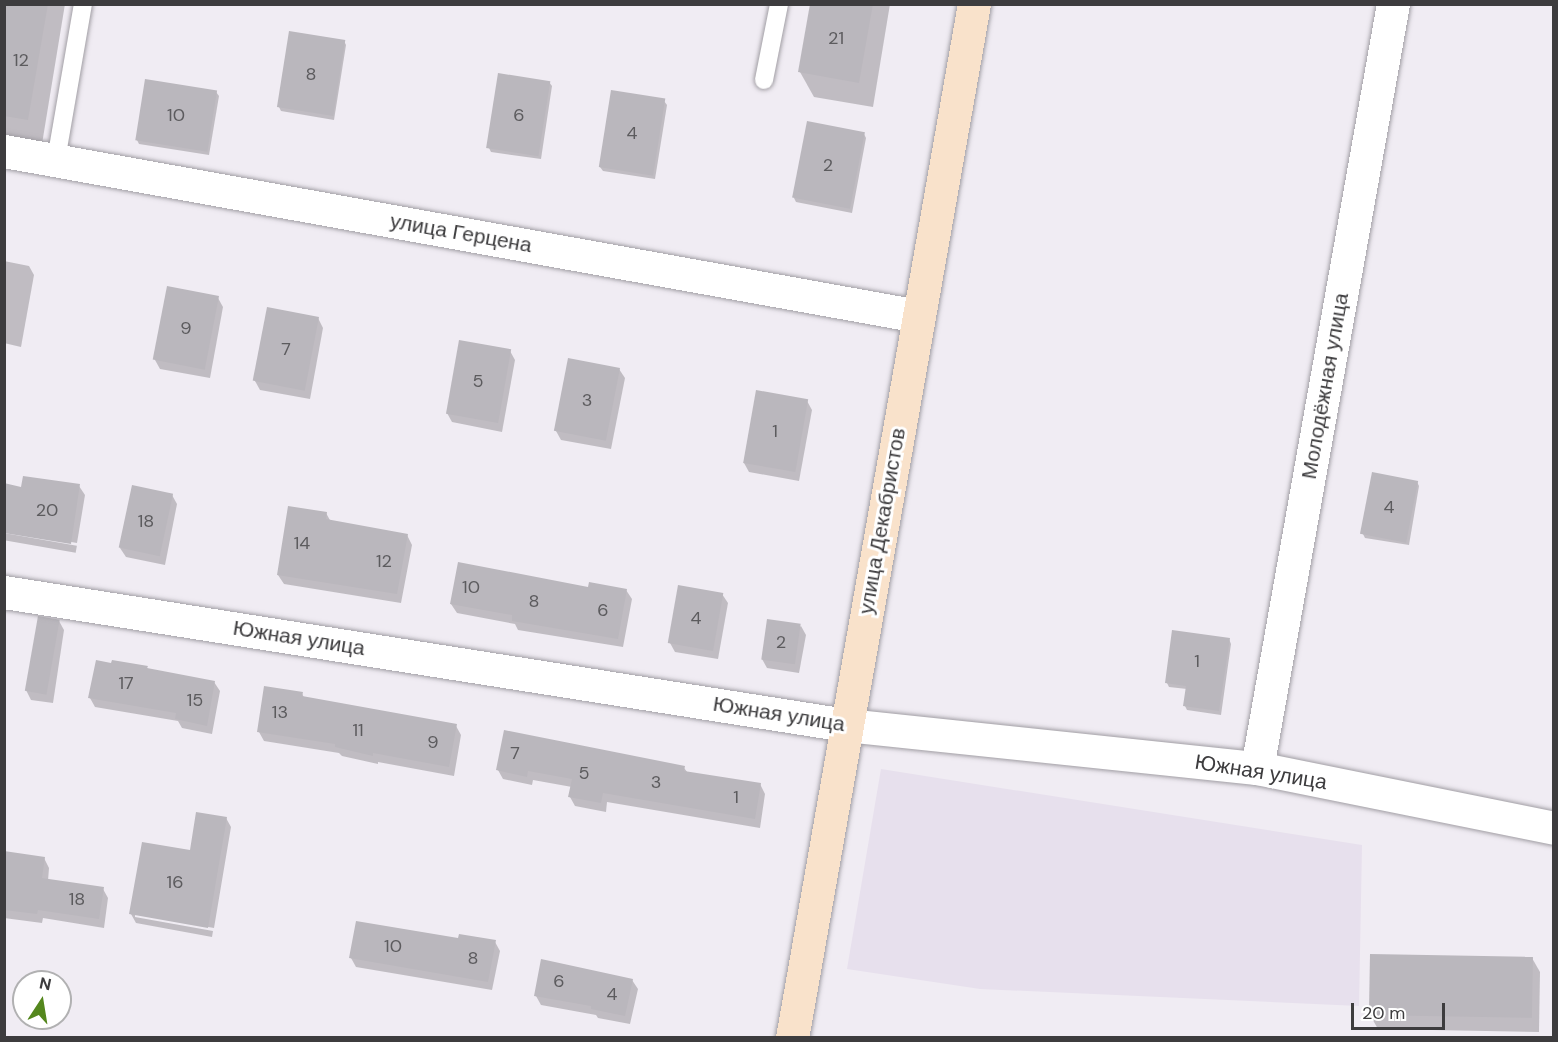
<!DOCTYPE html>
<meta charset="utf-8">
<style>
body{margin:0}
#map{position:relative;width:1558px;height:1042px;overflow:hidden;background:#f0ecf3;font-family:"DM Sans",sans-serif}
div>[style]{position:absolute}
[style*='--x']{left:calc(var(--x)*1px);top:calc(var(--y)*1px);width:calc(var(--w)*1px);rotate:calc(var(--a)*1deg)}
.built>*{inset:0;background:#e7e0ed}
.shadow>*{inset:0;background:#0003;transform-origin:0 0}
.building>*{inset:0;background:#bab7bd;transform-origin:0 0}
.roads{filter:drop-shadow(0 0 2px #a19ea4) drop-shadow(0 0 2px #a19ea4)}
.lane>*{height:18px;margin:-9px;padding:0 9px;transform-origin:9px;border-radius:9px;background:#fff}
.street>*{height:33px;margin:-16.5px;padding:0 16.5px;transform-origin:16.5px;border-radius:16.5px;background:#fff}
.secondary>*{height:33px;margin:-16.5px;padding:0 16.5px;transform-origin:16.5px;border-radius:16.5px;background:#f9e2cb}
span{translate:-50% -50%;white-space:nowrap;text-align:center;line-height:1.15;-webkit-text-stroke:6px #fff;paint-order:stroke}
.number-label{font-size:18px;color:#5c5b5e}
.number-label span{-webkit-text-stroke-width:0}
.street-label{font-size:21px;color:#3d3c3e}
.frame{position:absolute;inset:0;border:6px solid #3d3c3e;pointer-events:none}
.north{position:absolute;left:12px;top:970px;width:60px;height:60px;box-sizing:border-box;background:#fff;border:2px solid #b1b1b2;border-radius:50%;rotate:12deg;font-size:16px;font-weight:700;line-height:24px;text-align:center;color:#3d3c3e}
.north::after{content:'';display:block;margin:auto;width:21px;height:27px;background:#54871d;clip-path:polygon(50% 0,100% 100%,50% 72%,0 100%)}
.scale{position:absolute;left:1351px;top:1003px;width:94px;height:27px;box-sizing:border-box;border:3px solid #3d3c3e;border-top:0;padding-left:8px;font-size:18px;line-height:21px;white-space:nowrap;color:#3d3c3e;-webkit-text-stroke:4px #fff;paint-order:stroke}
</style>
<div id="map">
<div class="built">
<i style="clip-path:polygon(881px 769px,1362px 845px,1359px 1006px,980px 989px,847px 969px)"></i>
</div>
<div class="shadow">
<i style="clip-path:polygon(4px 4px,65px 4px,42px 144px,4px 137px)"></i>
<i style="clip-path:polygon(811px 4px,890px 4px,873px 107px,814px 97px,800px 72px)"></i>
<i style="clip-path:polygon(344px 41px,346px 45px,334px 120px,281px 111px,279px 107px)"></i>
<i style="clip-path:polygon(549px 82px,552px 86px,541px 159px,491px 152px,489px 148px)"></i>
<i style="clip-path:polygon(216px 92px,219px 96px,209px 155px,139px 144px,137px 140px)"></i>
<i style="clip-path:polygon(664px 101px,667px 105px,655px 179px,603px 171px,600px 167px)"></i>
<i style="clip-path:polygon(864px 134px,866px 138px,852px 213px,796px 202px,794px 198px)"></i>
<i style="clip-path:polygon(4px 261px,29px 266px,34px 275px,21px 347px,4px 343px)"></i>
<i style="clip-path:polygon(218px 298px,223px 307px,210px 378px,160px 369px,155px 360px)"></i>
<i style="clip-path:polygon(318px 318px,323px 328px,310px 399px,260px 390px,255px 381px)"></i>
<i style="clip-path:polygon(510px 351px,515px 360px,502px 432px,452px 422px,447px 413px)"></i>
<i style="clip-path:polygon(619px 369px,625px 378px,611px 449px,561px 440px,556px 431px)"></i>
<i style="clip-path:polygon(807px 401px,812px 410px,799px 481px,749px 472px,744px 463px)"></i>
<i style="clip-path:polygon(1417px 482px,1419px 486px,1409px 545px,1365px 538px,1363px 534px)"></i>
<i style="clip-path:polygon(79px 486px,85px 495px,77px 543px,4px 530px)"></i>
<i style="clip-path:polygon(172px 495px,177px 504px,165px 565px,126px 557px,120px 548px)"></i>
<i style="clip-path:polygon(326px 513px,331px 522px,407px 535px,412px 545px,401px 603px,284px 584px,278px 575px)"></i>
<i style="left:4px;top:533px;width:74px;height:7px;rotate:10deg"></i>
<i style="clip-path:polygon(589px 588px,626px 590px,632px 599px,623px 647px,518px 630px,515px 624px,457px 613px,451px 604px)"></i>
<i style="clip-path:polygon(722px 594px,728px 603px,718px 659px,675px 652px,670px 643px)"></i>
<i style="clip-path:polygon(59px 621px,64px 630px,53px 703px,31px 700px,26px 690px)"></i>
<i style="clip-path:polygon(801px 626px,806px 635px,799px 673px,767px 668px,762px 659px)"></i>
<i style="clip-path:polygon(1229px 639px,1231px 644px,1221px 715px,1187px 710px,1185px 706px,1187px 689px,1169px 687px,1167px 683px)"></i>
<i style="clip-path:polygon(147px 667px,148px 670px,214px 682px,220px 691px,212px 734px,182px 728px,178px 721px,95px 707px,90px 698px)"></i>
<i style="clip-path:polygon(302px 693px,304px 698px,456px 726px,461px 735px,454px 776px,378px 762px,378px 764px,342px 756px,339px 753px,264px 741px,259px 732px)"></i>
<i style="clip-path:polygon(684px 768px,688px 773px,760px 784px,765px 794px,760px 828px,607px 802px,606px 812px,575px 806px,570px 797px,572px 787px,533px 780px,532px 785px,503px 779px,498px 770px)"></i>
<i style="clip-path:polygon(226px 818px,231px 827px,214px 928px,135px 914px,135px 917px,213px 931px,212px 937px,136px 923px,131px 914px)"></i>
<i style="clip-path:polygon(4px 853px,44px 858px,49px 868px,48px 881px,103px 889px,108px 898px,104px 928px,43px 918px,42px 923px,4px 918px)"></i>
<i style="clip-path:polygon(459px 940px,495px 942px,500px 951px,492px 990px,356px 967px,351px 958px)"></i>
<i style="clip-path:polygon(1532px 958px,1540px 972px,1539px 1032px,1378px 1029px,1370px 1015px)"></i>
<i style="clip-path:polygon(632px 980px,638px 989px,630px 1024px,598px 1018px,596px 1015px,541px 1005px,536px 996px)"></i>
</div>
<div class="building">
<i style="clip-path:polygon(4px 4px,48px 4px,28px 120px,4px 116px)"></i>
<i style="clip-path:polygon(810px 4px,873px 4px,859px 83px,798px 72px)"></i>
<i style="left:289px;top:31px;width:57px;height:77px;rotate:9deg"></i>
<i style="left:498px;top:73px;width:53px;height:76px;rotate:9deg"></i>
<i style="left:145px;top:79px;width:73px;height:62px;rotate:9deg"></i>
<i style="left:611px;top:90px;width:55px;height:78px;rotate:9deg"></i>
<i style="left:807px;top:121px;width:59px;height:78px;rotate:11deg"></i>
<i style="left:167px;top:286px;width:53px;height:75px;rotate:11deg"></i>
<i style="left:267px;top:307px;width:53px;height:75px;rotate:11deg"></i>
<i style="left:459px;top:340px;width:53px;height:75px;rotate:10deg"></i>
<i style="left:568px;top:358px;width:53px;height:74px;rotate:11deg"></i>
<i style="left:756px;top:390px;width:53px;height:74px;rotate:10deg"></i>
<i style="left:1372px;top:472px;width:47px;height:63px;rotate:11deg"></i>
<i style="clip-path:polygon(23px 476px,80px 484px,71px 544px,4px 533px,4px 483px,21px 487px)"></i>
<i style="left:132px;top:485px;width:42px;height:64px;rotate:12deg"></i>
<i style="clip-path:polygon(288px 506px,327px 512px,326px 519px,408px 534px,397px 594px,277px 575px)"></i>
<i style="clip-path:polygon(458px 562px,588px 587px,589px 582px,627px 589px,618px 639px,512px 621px,512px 615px,450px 604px)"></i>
<i style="left:678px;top:585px;width:46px;height:59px;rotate:10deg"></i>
<i style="left:38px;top:616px;width:22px;height:76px;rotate:10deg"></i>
<i style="left:767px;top:619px;width:34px;height:41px;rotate:8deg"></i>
<i style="clip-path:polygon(1172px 630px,1230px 638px,1219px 711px,1183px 706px,1186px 686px,1165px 683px)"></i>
<i style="clip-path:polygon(96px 660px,111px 663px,112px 660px,148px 666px,147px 668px,215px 681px,207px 726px,175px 719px,176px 713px,88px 698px)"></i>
<i style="clip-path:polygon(264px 686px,303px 692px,302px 696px,457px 724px,449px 767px,373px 753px,373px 756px,335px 747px,335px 744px,257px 732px)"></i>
<i style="clip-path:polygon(504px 730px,685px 766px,684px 771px,761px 783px,755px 819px,603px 793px,601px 803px,568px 797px,572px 779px,528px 771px,527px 777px,496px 770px)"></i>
<i style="clip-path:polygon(196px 812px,227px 817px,208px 928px,129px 914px,142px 842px,190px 850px)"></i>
<i style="clip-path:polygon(4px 851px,45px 857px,42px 878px,104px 887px,99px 919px,38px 910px,37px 914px,4px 910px)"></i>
<i style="clip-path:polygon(356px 921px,458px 938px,459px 934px,496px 940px,488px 982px,349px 958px)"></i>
<i style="left:1370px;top:954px;width:163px;height:61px;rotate:1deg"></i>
<i style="clip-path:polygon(541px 959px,633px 979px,625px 1016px,591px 1009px,591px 1006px,534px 996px)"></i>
</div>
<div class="roads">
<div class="lane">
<i style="--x:764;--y:80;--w:77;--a:-78.8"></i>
<i style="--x:56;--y:160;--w:158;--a:-80.2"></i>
</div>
<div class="street">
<i style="--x:4;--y:151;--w:929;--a:10.23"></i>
<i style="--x:4;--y:592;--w:852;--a:8.98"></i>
<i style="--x:846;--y:725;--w:413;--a:6"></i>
<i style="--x:1257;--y:768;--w:303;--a:11.4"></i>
<i style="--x:1257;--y:768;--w:776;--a:-79.91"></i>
</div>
<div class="secondary">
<i style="--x:792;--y:1038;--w:1050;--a:-80.02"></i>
</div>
</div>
<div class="number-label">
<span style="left:836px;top:38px">21</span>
<span style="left:21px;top:60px">12</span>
<span style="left:311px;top:74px">8</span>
<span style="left:176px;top:115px">10</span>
<span style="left:519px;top:115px">6</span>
<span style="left:632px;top:133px">4</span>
<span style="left:828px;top:165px">2</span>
<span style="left:186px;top:328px">9</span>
<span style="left:286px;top:349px">7</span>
<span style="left:478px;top:381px">5</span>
<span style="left:587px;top:400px">3</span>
<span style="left:775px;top:431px">1</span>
<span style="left:1389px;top:507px">4</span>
<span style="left:47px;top:510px">20</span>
<span style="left:146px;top:521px">18</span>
<span style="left:302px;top:543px">14</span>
<span style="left:384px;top:561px">12</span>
<span style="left:471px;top:587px">10</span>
<span style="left:534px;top:601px">8</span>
<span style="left:603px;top:610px">6</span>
<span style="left:696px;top:618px">4</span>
<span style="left:781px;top:642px">2</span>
<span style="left:1197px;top:661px">1</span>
<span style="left:126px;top:683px">17</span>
<span style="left:195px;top:700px">15</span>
<span style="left:280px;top:712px">13</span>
<span style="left:358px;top:730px">11</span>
<span style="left:433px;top:742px">9</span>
<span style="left:515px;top:753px">7</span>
<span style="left:584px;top:773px">5</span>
<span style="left:656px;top:782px">3</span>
<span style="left:736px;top:797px">1</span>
<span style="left:175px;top:882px">16</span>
<span style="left:77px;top:899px">18</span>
<span style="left:393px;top:946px">10</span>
<span style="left:473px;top:958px">8</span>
<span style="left:559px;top:981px">6</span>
<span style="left:612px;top:994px">4</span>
</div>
<div class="street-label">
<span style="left:461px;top:233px;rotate:10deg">улица Герцена</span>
<span style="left:1325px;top:386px;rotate:-80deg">Молодёжная улица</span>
<span style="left:882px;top:521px;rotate:-80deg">улица Декабристов</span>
<span style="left:299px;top:638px;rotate:9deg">Южная улица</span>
<span style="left:779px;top:714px;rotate:9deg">Южная улица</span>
<span style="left:1261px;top:772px;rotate:9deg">Южная улица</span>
</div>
<div class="frame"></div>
<div class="north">N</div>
<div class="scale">20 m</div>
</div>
